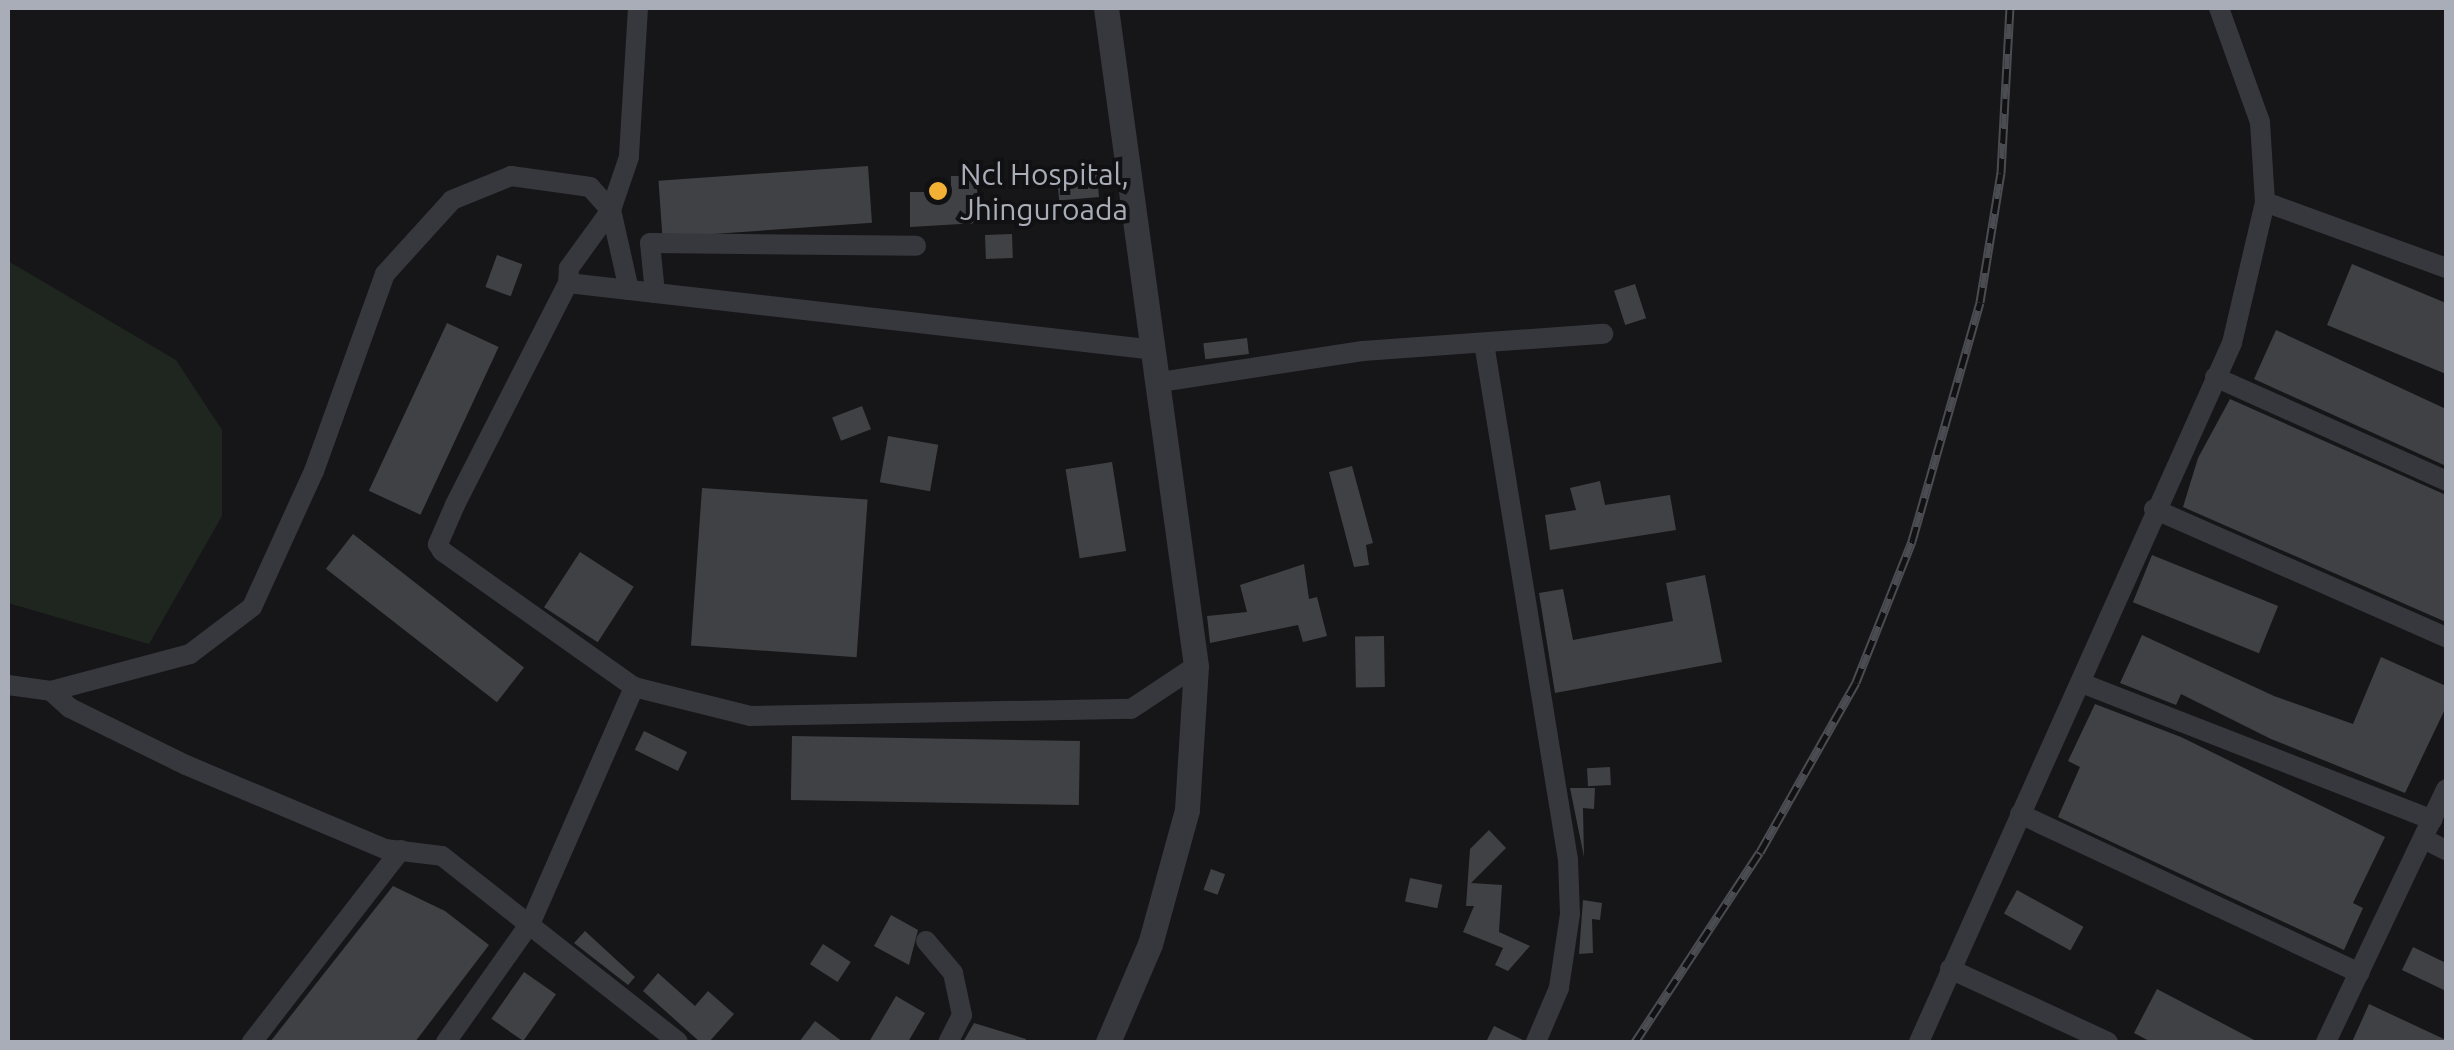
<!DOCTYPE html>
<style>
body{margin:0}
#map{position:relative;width:2454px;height:1050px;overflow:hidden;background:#161618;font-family:Ubuntu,sans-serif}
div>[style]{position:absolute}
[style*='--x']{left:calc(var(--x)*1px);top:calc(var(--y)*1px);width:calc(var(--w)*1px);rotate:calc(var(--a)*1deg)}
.green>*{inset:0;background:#1e261f}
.building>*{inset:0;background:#404145;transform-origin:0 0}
.minor>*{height:20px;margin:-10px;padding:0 10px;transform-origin:10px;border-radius:10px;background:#37383d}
.tertiary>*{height:25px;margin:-12.5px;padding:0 12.5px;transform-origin:12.5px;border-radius:12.5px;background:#37383d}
.rail>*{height:9px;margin-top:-4.5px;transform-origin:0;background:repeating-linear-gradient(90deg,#111113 0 15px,#4a4c52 0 30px);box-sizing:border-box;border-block:2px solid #4a4c52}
.dots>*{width:28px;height:28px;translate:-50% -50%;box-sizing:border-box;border:5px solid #111113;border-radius:50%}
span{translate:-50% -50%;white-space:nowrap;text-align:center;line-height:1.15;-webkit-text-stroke:8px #111113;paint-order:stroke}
.poi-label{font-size:30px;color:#a8adb8}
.left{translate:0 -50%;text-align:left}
.frame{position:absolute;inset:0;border:10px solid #a8adb8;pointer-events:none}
</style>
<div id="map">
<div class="green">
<i style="clip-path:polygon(8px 261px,176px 360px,222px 430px,222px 516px,149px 644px,8px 603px)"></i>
</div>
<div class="building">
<i style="left:868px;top:166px;width:57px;height:210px;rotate:86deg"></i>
<i style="left:1097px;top:174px;width:23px;height:40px;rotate:85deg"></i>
<i style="clip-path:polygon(951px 176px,977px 176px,978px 223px,910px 227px,910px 192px,951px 192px)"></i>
<i style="left:1012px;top:234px;width:24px;height:27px;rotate:88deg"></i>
<i style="left:497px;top:255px;width:27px;height:34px;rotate:20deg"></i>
<i style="clip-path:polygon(2352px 264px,2446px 303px,2446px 374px,2327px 325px)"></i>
<i style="left:1635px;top:284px;width:36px;height:22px;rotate:72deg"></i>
<i style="left:447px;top:323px;width:57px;height:185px;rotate:25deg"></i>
<i style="clip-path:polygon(2276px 330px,2446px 409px,2446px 466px,2254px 379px)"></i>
<i style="left:1247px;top:338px;width:16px;height:44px;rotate:83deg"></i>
<i style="clip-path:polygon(2230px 399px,2446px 495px,2446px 622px,2183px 507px,2198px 458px)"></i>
<i style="left:862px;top:406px;width:25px;height:32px;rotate:69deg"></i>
<i style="left:888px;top:436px;width:51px;height:47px;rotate:10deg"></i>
<i style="left:1112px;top:462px;width:90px;height:47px;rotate:81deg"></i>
<i style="clip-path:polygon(1352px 466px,1373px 543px,1366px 545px,1369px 565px,1354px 567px,1329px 472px)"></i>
<i style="clip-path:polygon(1600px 481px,1605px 505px,1670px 495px,1676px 530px,1550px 550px,1545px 515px,1576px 510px,1570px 488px)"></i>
<i style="left:702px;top:488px;width:166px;height:158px;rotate:4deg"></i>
<i style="left:353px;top:534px;width:217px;height:44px;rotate:38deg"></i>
<i style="left:580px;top:552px;width:64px;height:66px;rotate:33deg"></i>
<i style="left:2152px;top:555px;width:136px;height:51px;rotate:22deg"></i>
<i style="clip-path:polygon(1304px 564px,1309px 599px,1317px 597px,1327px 636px,1303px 642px,1298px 625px,1210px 643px,1207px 616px,1247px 612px,1240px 585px)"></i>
<i style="clip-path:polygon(1705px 575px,1722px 662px,1555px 693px,1539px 593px,1563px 589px,1573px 640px,1673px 621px,1666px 583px)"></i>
<i style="clip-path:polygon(2142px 635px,2274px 696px,2353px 724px,2381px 657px,2446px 686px,2446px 707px,2405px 793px,2271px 739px,2181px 694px,2176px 705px,2120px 683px)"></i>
<i style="left:1384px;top:636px;width:51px;height:29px;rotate:89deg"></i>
<i style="clip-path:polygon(2095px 704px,2181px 737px,2385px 837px,2353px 903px,2363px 908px,2344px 950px,2058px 817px,2080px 767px,2068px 761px)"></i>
<i style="left:644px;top:731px;width:48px;height:21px;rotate:26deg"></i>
<i style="left:792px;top:736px;width:288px;height:64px;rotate:1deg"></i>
<i style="left:1610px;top:767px;width:18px;height:23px;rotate:87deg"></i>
<i style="clip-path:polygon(1570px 788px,1595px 788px,1594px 809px,1583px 808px,1584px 857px)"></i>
<i style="clip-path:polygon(1489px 830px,1506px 848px,1471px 883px,1502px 885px,1499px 932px,1530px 946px,1508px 971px,1495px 965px,1503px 948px,1463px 932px,1474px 906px,1466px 906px,1470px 849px)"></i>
<i style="left:1211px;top:869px;width:15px;height:22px;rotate:20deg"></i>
<i style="left:1410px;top:878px;width:33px;height:24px;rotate:12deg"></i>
<i style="clip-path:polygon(393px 886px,445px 911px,489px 945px,415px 1042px,270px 1042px)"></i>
<i style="left:2017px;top:890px;width:76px;height:27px;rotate:29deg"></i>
<i style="clip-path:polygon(1583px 900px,1602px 903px,1600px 920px,1592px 919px,1593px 953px,1579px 954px)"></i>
<i style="clip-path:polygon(891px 915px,918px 930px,909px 965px,874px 946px)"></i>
<i style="clip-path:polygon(585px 931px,635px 977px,628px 985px,574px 943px)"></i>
<i style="left:823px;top:944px;width:33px;height:24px;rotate:33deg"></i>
<i style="clip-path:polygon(2413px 947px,2446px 963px,2446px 991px,2402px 970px)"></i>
<i style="left:524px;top:972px;width:39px;height:57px;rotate:35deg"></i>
<i style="clip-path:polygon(658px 973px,695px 1006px,708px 991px,734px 1014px,709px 1042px,700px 1042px,643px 991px)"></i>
<i style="clip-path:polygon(2157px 989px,2258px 1042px,2151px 1042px,2134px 1033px)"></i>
<i style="clip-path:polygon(896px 996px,925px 1013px,908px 1042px,869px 1042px)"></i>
<i style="clip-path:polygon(2369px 1004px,2446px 1040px,2446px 1042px,2352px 1042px)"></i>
<i style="clip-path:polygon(815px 1021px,843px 1042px,799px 1042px)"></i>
<i style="clip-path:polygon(974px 1023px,1026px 1039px,1025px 1042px,963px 1042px)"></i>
<i style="clip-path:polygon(1494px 1026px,1523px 1040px,1522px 1042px,1486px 1042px)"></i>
</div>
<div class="minor">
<i style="--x:638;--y:8;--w:149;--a:93.5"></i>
<i style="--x:629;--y:157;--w:56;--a:108.8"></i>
<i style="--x:611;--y:210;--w:72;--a:125.9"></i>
<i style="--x:569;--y:268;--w:15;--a:94"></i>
<i style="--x:568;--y:283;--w:249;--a:117"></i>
<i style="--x:455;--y:505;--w:43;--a:113.6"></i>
<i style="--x:438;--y:544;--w:8;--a:60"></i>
<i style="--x:442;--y:551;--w:235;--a:35.3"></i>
<i style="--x:634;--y:687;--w:120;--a:14"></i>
<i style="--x:750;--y:716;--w:381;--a:-1.1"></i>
<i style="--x:1131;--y:709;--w:78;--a:-33.5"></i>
<i style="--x:2265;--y:202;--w:193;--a:20"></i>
<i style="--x:568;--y:283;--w:591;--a:6.51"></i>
<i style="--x:655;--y:293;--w:50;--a:-95.7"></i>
<i style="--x:650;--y:243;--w:266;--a:0.6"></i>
<i style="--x:1484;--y:343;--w:524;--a:80.77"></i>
<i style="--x:1568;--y:860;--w:54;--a:87.9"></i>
<i style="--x:1570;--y:914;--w:75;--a:98.5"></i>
<i style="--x:1559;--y:988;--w:59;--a:113.1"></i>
<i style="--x:2215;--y:377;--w:253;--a:24.2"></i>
<i style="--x:1160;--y:382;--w:205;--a:-8.7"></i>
<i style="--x:1363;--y:351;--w:241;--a:-4.1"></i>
<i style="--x:2154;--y:509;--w:319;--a:23.7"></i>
<i style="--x:2084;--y:684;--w:374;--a:21.3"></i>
<i style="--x:8;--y:685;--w:43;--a:7.9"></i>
<i style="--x:51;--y:691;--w:144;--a:-14.9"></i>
<i style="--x:190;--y:654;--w:78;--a:-37.2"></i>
<i style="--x:252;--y:607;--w:149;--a:-65.5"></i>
<i style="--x:314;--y:471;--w:209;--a:-70.2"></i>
<i style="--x:385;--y:274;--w:100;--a:-47.8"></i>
<i style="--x:452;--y:200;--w:64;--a:-22.1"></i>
<i style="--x:511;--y:176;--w:80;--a:7.9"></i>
<i style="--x:590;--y:187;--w:31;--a:48"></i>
<i style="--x:611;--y:210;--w:82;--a:77.3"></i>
<i style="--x:51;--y:691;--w:25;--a:42"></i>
<i style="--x:70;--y:708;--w:129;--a:26.2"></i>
<i style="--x:186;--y:765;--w:216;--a:22.9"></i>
<i style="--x:385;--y:849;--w:57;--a:7"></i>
<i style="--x:442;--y:856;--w:300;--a:38.2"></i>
<i style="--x:2020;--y:814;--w:375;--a:25.1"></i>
<i style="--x:2424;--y:839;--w:25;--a:27"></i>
<i style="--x:926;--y:941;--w:42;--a:49.8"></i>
<i style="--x:953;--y:973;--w:43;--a:77.9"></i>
<i style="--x:962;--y:1015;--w:30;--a:117"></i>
<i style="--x:1950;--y:969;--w:174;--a:24.8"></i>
<i style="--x:252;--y:1042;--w:243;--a:-52.2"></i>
<i style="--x:446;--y:1042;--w:147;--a:-54.7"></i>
<i style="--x:531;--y:922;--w:257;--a:-66.3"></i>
<i style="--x:1919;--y:1042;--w:766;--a:-65.88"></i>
<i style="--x:2232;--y:343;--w:145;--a:-76.8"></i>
<i style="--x:2265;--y:202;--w:80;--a:-93.6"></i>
<i style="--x:2260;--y:122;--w:121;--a:-109.8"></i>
<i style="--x:2326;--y:1042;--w:280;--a:-64.6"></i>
</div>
<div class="tertiary">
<i style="--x:1106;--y:8;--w:664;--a:82.21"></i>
<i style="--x:1196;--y:666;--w:144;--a:93.6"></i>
<i style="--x:1187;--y:810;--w:139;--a:105.4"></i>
<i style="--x:1150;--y:944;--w:107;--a:113.2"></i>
</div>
<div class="rail">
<i style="--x:1635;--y:1042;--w:227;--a:-56.7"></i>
<i style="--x:1760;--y:852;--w:195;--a:-60.5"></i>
<i style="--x:1856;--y:682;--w:152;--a:-68.3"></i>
<i style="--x:1912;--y:541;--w:248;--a:-74.1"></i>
<i style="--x:1980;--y:302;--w:131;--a:-80.8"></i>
<i style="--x:2001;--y:173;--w:165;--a:-86.9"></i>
</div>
<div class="dots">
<i style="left:938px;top:191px;background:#f2b134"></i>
</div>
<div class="poi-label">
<span class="left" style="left:960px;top:191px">Ncl Hospital,<br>Jhinguroada</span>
</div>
<div class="frame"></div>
</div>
